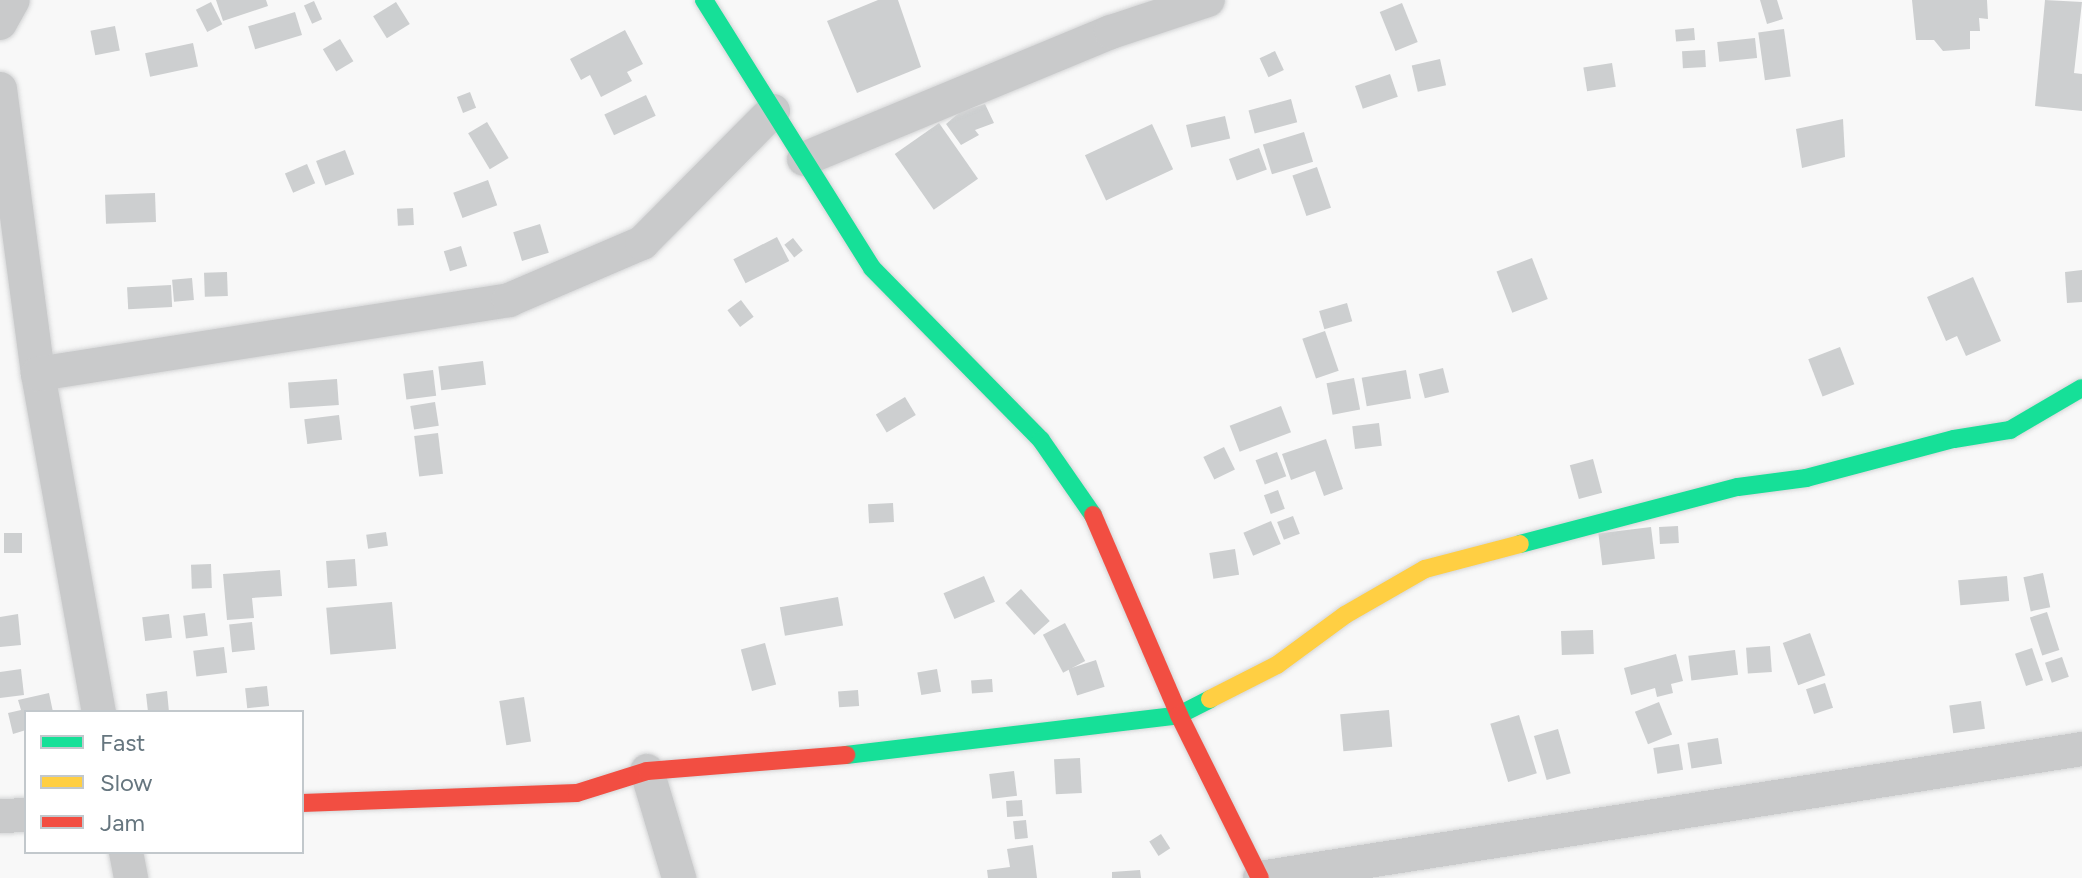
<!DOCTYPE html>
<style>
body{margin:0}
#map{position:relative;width:2082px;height:878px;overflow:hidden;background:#f8f8f8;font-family:Figtree,sans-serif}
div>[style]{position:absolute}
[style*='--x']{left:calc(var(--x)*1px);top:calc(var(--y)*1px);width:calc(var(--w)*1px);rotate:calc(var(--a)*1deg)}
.building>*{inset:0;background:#cdcfd0;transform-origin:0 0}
.roads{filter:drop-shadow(0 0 2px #d4d5d6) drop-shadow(0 0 2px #d4d5d6)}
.street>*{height:34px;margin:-17px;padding:0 17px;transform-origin:17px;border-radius:17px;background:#c9cacb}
.fast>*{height:18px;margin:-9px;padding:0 9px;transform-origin:9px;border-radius:9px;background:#16e098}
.slow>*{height:18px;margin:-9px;padding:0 9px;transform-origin:9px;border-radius:9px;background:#ffcf43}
.jam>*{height:18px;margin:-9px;padding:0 9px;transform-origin:9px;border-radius:9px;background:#f24e42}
span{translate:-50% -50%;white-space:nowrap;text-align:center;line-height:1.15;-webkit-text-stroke:8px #fff;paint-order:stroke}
.legend{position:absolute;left:24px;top:710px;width:280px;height:144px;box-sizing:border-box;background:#fff;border:2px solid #c2c8cc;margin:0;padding:10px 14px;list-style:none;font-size:24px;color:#66767f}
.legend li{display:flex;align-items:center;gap:16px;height:40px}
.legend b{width:40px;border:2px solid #c2c8cc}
</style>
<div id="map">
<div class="building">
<i style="clip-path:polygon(216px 0,266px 0,268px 6px,223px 21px)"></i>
<i style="clip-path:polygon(878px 0,898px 0,921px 67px,857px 93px,827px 21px)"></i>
<i style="clip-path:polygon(1760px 0,1777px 0,1783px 19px,1767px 24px)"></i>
<i style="clip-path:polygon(1912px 0,1987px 0,1988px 19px,1979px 18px,1980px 31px,1970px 31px,1970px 49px,1943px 51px,1934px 40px,1916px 40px)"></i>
<i style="clip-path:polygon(2045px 0,2082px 2px,2074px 73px,2082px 74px,2082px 111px,2035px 106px)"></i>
<i style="left:314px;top:1px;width:20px;height:11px;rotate:66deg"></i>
<i style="left:211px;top:2px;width:25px;height:17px;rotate:63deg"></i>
<i style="left:396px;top:2px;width:26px;height:27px;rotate:58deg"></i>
<i style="left:1402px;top:3px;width:42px;height:24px;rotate:68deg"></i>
<i style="left:295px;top:12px;width:24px;height:49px;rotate:73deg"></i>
<i style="left:115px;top:26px;width:25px;height:25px;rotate:79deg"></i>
<i style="left:1694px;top:28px;width:12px;height:19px;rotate:85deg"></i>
<i style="left:1784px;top:29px;width:48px;height:26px;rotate:82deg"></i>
<i style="clip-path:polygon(625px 30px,643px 64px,627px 72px,632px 81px,601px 97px,590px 75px,581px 80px,570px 59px)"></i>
<i style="left:1755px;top:38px;width:20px;height:38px;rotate:84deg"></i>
<i style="left:340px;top:39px;width:26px;height:20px;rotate:59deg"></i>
<i style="left:193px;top:43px;width:24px;height:49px;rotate:78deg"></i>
<i style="left:1705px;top:50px;width:17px;height:23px;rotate:87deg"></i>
<i style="left:1275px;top:51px;width:21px;height:17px;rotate:65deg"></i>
<i style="left:1440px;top:59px;width:27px;height:29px;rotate:77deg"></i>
<i style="left:1612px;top:63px;width:24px;height:29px;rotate:81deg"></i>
<i style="left:1390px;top:74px;width:24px;height:37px;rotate:71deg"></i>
<i style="left:470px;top:92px;width:17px;height:14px;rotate:69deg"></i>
<i style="left:646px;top:95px;width:23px;height:46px;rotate:65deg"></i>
<i style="left:1291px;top:99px;width:24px;height:44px;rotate:75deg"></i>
<i style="clip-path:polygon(985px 104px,994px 123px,975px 130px,979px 135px,961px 145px,946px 124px,960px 112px)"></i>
<i style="left:1225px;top:116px;width:23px;height:40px;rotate:77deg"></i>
<i style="clip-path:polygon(1843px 119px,1845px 157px,1802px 168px,1796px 129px)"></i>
<i style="left:487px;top:122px;width:42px;height:22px;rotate:59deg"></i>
<i style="left:939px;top:123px;width:68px;height:54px;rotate:55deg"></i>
<i style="left:1152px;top:124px;width:50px;height:74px;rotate:65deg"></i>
<i style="left:1304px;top:132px;width:31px;height:43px;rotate:73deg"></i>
<i style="left:1259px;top:148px;width:23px;height:32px;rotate:70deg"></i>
<i style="left:345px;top:150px;width:26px;height:31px;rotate:69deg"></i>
<i style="left:307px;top:164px;width:21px;height:24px;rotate:67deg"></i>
<i style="left:1317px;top:167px;width:43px;height:26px;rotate:71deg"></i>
<i style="left:488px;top:180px;width:27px;height:37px;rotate:70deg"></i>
<i style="left:155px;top:193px;width:29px;height:50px;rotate:88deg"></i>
<i style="left:413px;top:208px;width:17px;height:16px;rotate:87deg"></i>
<i style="left:540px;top:224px;width:30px;height:28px;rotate:73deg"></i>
<i style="left:777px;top:237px;width:27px;height:49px;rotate:63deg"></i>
<i style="left:793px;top:238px;width:16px;height:11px;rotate:52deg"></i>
<i style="left:461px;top:246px;width:21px;height:18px;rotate:73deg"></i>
<i style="left:1532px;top:258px;width:44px;height:38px;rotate:69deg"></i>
<i style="clip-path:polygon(2082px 270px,2082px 302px,2067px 303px,2065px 272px)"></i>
<i style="left:227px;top:272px;width:24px;height:23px;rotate:88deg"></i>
<i style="clip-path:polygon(1973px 277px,2001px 341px,1966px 356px,1957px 336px,1946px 341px,1927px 297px)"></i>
<i style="left:192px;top:278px;width:22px;height:20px;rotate:85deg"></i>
<i style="left:171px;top:285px;width:22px;height:44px;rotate:87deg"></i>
<i style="left:741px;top:300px;width:21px;height:17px;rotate:53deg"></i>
<i style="left:1347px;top:303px;width:19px;height:29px;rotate:74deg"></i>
<i style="left:1325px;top:331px;width:42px;height:24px;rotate:71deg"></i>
<i style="left:1840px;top:347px;width:40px;height:34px;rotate:69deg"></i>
<i style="left:483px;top:361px;width:24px;height:45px;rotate:83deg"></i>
<i style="left:1443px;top:368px;width:25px;height:25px;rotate:76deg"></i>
<i style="left:433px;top:370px;width:26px;height:30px;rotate:83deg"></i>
<i style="left:1406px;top:370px;width:29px;height:45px;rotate:80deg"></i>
<i style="left:1354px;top:378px;width:32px;height:28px;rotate:79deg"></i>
<i style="left:337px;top:379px;width:26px;height:49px;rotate:86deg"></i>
<i style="left:905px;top:397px;width:21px;height:34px;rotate:59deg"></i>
<i style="left:435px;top:402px;width:24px;height:25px;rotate:81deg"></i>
<i style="left:1281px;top:406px;width:28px;height:55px;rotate:69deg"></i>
<i style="left:339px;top:415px;width:25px;height:35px;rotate:83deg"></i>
<i style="left:1379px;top:423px;width:23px;height:27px;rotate:83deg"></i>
<i style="left:438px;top:433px;width:41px;height:24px;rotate:83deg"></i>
<i style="clip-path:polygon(1326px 439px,1343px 489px,1324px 496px,1315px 471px,1291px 480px,1282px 454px)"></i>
<i style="left:1224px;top:447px;width:25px;height:23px;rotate:64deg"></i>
<i style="left:1277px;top:452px;width:26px;height:23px;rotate:69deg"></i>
<i style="left:1593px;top:459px;width:35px;height:24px;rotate:75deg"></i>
<i style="left:1278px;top:490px;width:20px;height:15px;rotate:70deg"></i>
<i style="left:893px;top:503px;width:19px;height:25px;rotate:87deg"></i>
<i style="left:1293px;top:516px;width:19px;height:17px;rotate:69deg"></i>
<i style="left:1271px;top:521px;width:25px;height:30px;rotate:67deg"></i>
<i style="left:1678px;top:526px;width:17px;height:19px;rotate:87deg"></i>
<i style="left:1651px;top:527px;width:32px;height:53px;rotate:83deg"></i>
<i style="left:386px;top:532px;width:14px;height:20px;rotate:82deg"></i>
<i style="left:4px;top:533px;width:18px;height:20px"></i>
<i style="left:1235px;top:549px;width:26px;height:26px;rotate:81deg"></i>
<i style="left:355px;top:559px;width:27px;height:29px;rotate:86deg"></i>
<i style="left:211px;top:564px;width:24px;height:20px;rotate:88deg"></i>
<i style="clip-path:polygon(280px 570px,282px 596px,252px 598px,254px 618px,227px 620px,223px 574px)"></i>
<i style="left:2043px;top:573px;width:35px;height:20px;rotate:78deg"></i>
<i style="left:984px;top:576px;width:28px;height:44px;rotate:67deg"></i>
<i style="left:2007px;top:576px;width:25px;height:49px;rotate:85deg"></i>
<i style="left:1021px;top:589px;width:43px;height:21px;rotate:48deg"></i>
<i style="left:838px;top:597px;width:29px;height:59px;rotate:80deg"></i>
<i style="left:392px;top:602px;width:47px;height:66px;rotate:85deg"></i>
<i style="left:2047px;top:612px;width:40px;height:18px;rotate:72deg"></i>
<i style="left:205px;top:613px;width:23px;height:22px;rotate:83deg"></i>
<i style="clip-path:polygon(18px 614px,21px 645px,0 647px,0 617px)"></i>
<i style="left:169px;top:614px;width:24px;height:27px;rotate:83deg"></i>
<i style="left:252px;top:622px;width:28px;height:23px;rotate:84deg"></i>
<i style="left:1065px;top:623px;width:43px;height:25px;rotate:62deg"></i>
<i style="left:1593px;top:630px;width:24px;height:32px;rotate:88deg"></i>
<i style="left:1810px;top:633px;width:45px;height:29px;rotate:70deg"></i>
<i style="left:765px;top:643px;width:43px;height:25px;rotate:75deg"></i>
<i style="left:1770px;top:646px;width:26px;height:24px;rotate:86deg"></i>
<i style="left:224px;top:647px;width:26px;height:31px;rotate:83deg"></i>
<i style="left:2032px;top:648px;width:34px;height:18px;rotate:71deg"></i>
<i style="left:1735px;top:650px;width:25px;height:47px;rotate:83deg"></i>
<i style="clip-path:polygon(1676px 654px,1683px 681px,1671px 684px,1673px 693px,1657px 697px,1655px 688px,1631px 695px,1624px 668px)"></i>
<i style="left:2062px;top:657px;width:21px;height:18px;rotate:71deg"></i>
<i style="left:1096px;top:660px;width:28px;height:29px;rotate:72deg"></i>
<i style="clip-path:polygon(21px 669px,24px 695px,0 698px,0 672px)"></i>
<i style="left:937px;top:669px;width:23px;height:20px;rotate:80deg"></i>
<i style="left:992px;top:679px;width:13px;height:21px;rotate:86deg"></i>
<i style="left:1825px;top:683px;width:26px;height:20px;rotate:72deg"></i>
<i style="left:267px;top:686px;width:20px;height:22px;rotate:84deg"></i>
<i style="left:858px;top:690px;width:16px;height:20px;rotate:86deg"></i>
<i style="clip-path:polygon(167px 691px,169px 712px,148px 712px,146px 694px)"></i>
<i style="clip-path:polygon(49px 693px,53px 712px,26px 712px,26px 730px,13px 734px,8px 713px,21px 710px,18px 700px)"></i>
<i style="left:524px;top:697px;width:45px;height:25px;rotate:81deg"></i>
<i style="left:1981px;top:701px;width:28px;height:32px;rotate:82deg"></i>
<i style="left:1659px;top:702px;width:35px;height:26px;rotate:68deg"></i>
<i style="left:1389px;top:710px;width:37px;height:49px;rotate:85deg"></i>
<i style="left:1519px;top:715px;width:61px;height:30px;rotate:73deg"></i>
<i style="left:1558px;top:729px;width:46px;height:25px;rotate:74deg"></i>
<i style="left:1718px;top:738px;width:26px;height:31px;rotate:81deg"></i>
<i style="left:1679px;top:744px;width:26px;height:26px;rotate:81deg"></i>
<i style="left:1080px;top:758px;width:35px;height:26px;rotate:87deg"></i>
<i style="left:1014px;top:771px;width:25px;height:25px;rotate:83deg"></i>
<i style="left:1022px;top:800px;width:16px;height:16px;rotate:86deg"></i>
<i style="left:1026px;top:820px;width:18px;height:13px;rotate:84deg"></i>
<i style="left:1161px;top:834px;width:17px;height:14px;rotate:57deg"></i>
<i style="clip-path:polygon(1033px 845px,1037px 878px,988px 878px,987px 870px,1010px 867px,1007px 849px)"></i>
<i style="clip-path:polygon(1140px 870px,1141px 878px,1112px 878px,1112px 872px)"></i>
</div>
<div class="roads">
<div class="street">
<i style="--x:0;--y:23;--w:26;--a:-61"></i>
<i style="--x:0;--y:89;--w:288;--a:82.4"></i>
<i style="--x:38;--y:374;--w:343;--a:79.8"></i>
<i style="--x:804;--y:159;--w:332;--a:-22.5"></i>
<i style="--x:1111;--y:32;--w:102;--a:-18.3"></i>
<i style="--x:38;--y:374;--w:477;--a:-8.9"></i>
<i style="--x:509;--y:300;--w:145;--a:-23.2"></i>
<i style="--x:642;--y:243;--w:186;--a:-45.2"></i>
<i style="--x:647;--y:771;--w:112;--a:73.3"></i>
<i style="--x:0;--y:816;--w:26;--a:-2"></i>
<i style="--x:126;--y:852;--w:26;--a:79"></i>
<i style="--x:1260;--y:878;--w:832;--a:-8.92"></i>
</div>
<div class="fast">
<i style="--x:704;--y:0;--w:316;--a:57.9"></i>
<i style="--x:872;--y:268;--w:241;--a:45.5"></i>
<i style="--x:1041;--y:440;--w:91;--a:55.3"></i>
<i style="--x:1520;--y:544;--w:225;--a:-14.7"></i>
<i style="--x:1738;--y:487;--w:69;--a:-7.5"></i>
<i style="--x:1806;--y:478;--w:153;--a:-14.8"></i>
<i style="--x:1954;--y:439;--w:57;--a:-9.1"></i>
<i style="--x:2010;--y:430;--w:83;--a:-30.3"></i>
<i style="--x:846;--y:755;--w:335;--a:-6.8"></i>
<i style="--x:1179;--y:715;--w:35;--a:-27"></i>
</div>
<div class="slow">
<i style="--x:1210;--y:699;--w:75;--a:-26.9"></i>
<i style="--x:1277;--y:665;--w:84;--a:-36.3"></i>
<i style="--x:1345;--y:615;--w:92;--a:-29.9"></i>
<i style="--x:1425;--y:569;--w:98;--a:-14.7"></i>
</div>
<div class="jam">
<i style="--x:1093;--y:515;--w:218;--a:66.7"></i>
<i style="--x:1179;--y:715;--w:182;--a:63.6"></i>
<i style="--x:302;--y:803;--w:275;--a:-2.1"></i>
<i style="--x:577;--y:793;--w:73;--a:-17.4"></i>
<i style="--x:647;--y:771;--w:200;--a:-4.6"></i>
</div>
</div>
<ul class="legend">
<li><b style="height:10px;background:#16e098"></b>Fast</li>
<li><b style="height:10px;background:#ffcf43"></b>Slow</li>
<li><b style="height:10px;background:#f24e42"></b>Jam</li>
</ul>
</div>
